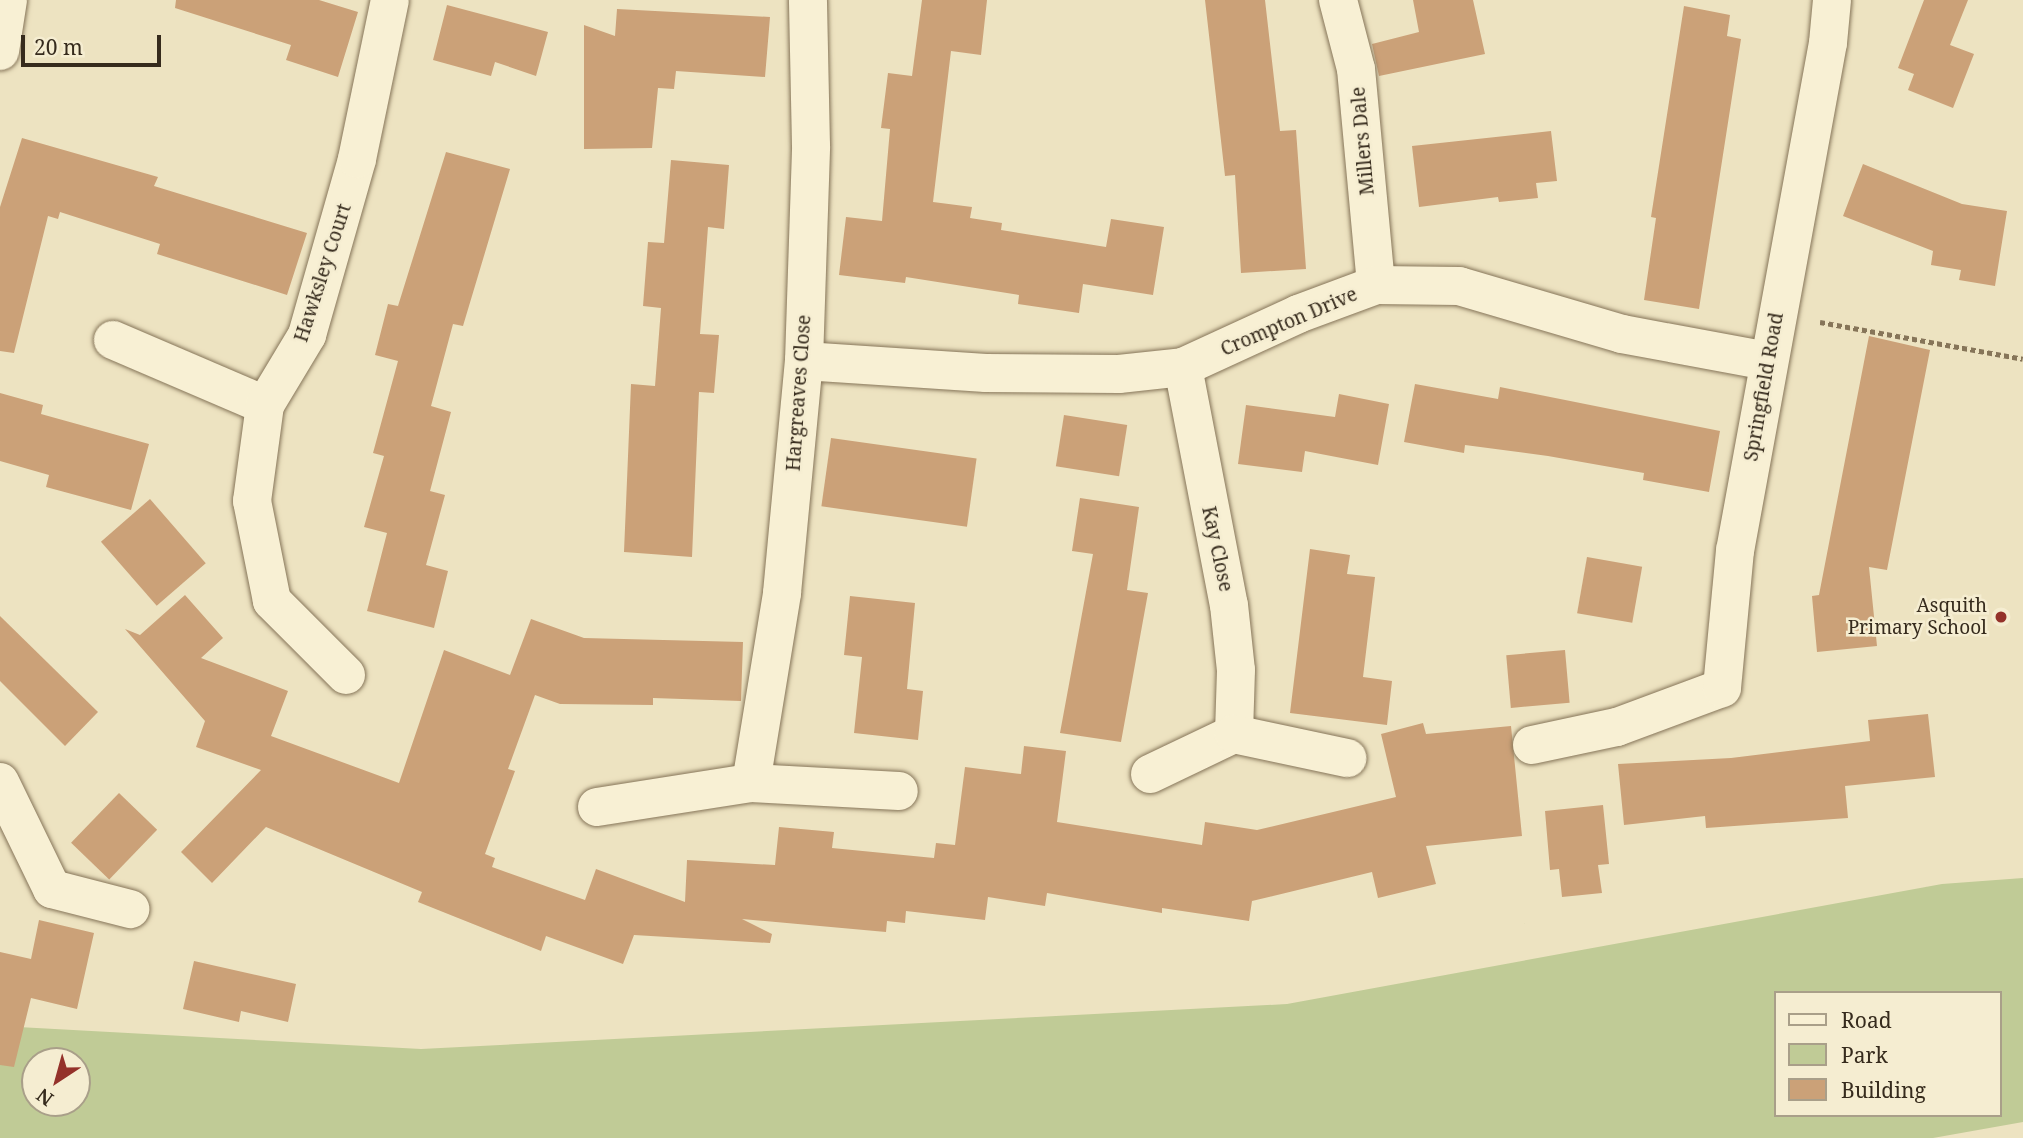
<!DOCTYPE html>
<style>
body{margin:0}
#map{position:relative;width:2023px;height:1138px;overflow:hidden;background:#ede3c1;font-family:"Noto Serif",serif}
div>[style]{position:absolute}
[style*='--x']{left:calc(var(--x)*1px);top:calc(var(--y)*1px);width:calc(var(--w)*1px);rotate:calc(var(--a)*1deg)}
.green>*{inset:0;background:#c0cb96}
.building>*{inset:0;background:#cba178;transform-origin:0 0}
.path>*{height:4.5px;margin-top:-2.25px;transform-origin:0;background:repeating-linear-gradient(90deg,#867559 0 5px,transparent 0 8.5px)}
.roads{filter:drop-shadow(0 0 2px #867559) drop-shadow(0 0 2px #867559)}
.minor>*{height:38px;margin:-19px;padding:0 19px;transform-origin:19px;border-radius:19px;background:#f8f0d4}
.dots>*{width:19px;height:19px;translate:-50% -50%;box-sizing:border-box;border:4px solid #f5edd1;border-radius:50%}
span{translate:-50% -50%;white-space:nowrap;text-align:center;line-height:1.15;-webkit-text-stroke:5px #f5edd1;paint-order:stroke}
.street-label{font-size:19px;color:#362b1d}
.poi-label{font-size:19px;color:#362b1d}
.right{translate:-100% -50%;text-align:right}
.legend{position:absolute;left:1774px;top:991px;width:228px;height:126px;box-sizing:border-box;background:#f5edd1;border:2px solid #a99f89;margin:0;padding:9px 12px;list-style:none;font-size:21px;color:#362b1d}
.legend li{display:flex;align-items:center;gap:14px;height:35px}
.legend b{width:35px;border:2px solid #a99f89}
.north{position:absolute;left:21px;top:1047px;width:70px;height:70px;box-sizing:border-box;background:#f5edd1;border:2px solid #a99f89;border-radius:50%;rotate:216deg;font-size:19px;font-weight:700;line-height:28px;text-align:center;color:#362b1d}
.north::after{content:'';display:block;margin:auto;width:24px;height:32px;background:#94322a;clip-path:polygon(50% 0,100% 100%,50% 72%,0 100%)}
.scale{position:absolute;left:21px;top:35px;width:140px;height:32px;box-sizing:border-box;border:4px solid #362b1d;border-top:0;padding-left:9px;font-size:21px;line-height:24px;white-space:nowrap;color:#362b1d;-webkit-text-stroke:5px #f5edd1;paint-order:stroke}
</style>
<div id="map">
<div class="green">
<i style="clip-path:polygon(evenodd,2023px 878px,2023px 1122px,1933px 1138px,0 1138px,0 1026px,421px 1049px,1287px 1004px,1942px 884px,2023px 878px,1776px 993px,2000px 993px,2000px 1115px,1776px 1115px,1776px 993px,2023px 878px,35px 1061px,77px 1061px,77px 1103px,35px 1103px,35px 1061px)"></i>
</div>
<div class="building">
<i style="clip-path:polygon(176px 0,319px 0,358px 12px,338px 77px,286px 60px,291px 45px,175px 8px)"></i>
<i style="clip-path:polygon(922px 0,987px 0,981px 55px,951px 51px,933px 202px,972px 207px,970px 218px,1002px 223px,1001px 230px,1106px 247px,1111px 219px,1164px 227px,1153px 295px,1083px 284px,1079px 313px,1018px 304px,1019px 295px,906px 277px,905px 283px,839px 275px,846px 217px,882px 221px,890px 129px,881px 128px,888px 73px,912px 76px)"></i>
<i style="clip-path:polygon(1205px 0,1265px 0,1280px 131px,1296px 130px,1306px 269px,1241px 273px,1235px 175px,1225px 176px)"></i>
<i style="clip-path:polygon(1413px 0,1473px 0,1485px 54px,1379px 76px,1372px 44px,1419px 32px)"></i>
<i style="clip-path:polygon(1924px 0,1968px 0,1950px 45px,1974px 54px,1953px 108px,1908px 90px,1914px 74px,1898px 68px)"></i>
<i style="clip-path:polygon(447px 5px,548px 32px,536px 76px,495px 62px,491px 76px,433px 60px)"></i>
<i style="clip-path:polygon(1684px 6px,1730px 15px,1727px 36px,1741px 39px,1699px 309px,1644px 300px,1656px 218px,1651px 217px)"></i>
<i style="clip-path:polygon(617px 9px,770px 17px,765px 77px,676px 71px,674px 89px,658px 88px,652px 148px,584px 149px,584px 25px,615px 36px)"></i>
<i style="clip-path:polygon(1551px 131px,1557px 181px,1536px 183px,1538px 198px,1499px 202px,1498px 197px,1419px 207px,1412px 146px)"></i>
<i style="clip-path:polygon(22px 138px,158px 177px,154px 186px,307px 233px,287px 295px,157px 254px,160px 244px,60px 212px,58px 219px,48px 216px,14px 353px,0 351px,0 207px)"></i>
<i style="clip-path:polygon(446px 152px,510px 169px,463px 326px,453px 324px,431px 406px,451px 412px,430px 491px,445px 495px,426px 565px,448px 571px,434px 628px,367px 611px,387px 533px,364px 527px,384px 456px,373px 453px,398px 361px,375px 355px,388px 304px,398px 306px)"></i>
<i style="clip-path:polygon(671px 160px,729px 165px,724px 229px,708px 227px,700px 334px,719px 335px,714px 393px,699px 392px,692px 557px,624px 552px,631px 384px,655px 386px,661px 308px,643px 306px,648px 242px,664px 243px)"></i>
<i style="clip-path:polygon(1863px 164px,1962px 204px,2007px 211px,1995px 286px,1959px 280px,1961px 270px,1931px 265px,1933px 251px,1843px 216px)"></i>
<i style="clip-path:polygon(1869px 336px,1930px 350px,1887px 570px,1869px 567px,1877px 646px,1817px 652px,1812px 596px,1819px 595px)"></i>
<i style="clip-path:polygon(1415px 384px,1498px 399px,1500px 387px,1720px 431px,1709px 492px,1643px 480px,1644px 473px,1548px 456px,1465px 445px,1464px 453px,1404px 442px)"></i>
<i style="clip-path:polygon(0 393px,43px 405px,41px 414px,149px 444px,131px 510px,46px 487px,49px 475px,0 461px)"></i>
<i style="clip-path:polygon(1339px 394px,1389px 404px,1378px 465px,1305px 451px,1302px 472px,1238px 464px,1246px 405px,1335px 417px)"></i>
<i style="left:1064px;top:415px;width:64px;height:52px;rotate:9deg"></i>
<i style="left:831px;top:438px;width:147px;height:69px;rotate:8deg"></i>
<i style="clip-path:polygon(1080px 498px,1139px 507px,1127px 590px,1148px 593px,1121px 742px,1060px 733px,1093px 554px,1072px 551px)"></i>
<i style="left:150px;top:499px;width:85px;height:65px;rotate:49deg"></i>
<i style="clip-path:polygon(1310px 549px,1350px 555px,1347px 574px,1375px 577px,1363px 677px,1392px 681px,1387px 725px,1290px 713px)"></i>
<i style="left:1587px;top:557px;width:56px;height:57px;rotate:10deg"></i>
<i style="clip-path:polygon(185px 595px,223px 638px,201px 658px,288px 691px,271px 736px,399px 783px,444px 650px,510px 675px,531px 619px,584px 638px,743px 642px,741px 701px,653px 698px,653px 705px,560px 704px,535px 695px,508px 769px,515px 771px,485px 854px,495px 858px,492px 867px,585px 900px,596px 869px,685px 902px,687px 860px,775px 865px,779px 827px,834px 832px,832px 848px,934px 858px,936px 843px,955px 845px,965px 767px,1021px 774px,1024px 746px,1066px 751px,1057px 822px,1202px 845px,1205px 822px,1257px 830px,1396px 797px,1381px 734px,1423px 723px,1426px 734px,1511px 726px,1522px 836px,1426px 846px,1436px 884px,1378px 898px,1372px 872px,1252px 901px,1249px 921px,1162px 908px,1162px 913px,1047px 893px,1045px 906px,988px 897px,985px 920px,906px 911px,905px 923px,887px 921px,886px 932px,742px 919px,772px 934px,770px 943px,634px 935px,623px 964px,546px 936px,541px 951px,418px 902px,422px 892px,266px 827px,212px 883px,181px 852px,261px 770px,196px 747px,205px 721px,125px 629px,140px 635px)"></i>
<i style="clip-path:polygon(850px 596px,915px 603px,907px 689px,923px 691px,918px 740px,854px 733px,862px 657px,844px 655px)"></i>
<i style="clip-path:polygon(0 616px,98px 712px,65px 746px,0 681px)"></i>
<i style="left:1565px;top:650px;width:53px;height:59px;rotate:85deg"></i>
<i style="clip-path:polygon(1928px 714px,1935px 777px,1845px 786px,1848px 818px,1706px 828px,1705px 816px,1624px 825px,1618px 764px,1731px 758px,1870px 741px,1868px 720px)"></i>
<i style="left:119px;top:793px;width:53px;height:69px;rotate:44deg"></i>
<i style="clip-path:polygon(1603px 805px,1609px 864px,1598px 865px,1602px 893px,1562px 897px,1559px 869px,1550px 870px,1545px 811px)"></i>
<i style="clip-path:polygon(39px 920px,94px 933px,77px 1009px,31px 998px,14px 1067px,0 1065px,0 952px,31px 959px)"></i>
<i style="clip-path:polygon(194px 961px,296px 984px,288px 1022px,241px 1011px,239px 1022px,183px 1009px)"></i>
</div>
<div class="path">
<i style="--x:1820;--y:322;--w:206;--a:10.3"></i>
</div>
<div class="roads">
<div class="minor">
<i style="--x:1338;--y:0;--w:71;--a:75.4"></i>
<i style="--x:1356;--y:69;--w:217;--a:84.7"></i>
<i style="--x:0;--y:51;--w:52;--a:-81.1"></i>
<i style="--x:113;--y:340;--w:165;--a:23.2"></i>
<i style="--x:804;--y:361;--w:182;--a:3.8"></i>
<i style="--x:986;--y:373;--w:133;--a:0.4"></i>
<i style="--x:1119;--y:374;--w:64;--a:-6.2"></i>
<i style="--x:1183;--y:367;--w:127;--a:-24.7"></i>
<i style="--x:1298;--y:314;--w:83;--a:-20.4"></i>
<i style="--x:1376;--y:285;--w:83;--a:0.7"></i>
<i style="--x:1459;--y:286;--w:170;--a:16.4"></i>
<i style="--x:1622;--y:334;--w:148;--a:10.5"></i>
<i style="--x:1183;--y:367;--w:242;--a:79.1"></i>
<i style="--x:1229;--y:605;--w:65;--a:83.9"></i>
<i style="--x:1236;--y:670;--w:64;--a:91.8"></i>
<i style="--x:346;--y:675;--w:105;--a:-135"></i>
<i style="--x:272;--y:601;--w:102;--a:-101.3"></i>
<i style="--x:252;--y:501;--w:97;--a:-82.3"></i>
<i style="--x:265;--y:405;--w:82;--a:-59"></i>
<i style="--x:307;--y:335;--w:183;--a:-74.1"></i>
<i style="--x:357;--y:159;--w:162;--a:-78.3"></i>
<i style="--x:1532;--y:745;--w:87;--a:-12"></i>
<i style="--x:1617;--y:727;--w:112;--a:-20.4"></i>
<i style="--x:1722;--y:688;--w:138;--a:-84.6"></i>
<i style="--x:1735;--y:551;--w:516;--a:-79.63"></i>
<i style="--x:1828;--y:43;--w:43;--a:-84.7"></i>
<i style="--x:1150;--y:774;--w:93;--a:-25.5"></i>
<i style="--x:1234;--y:734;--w:116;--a:12"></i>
<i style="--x:0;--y:782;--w:119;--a:64.1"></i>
<i style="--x:52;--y:889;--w:81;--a:14.4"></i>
<i style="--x:751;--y:783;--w:148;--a:3.1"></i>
<i style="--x:597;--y:807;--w:156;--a:-8.9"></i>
<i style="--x:751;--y:783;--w:193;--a:-80.7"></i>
<i style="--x:782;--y:593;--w:233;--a:-84.6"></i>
<i style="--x:804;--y:361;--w:215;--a:-88.1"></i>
<i style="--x:811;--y:146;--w:146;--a:-91.2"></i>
</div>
</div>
<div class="dots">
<i style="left:2001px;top:617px;background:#94322a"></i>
</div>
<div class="street-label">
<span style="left:1363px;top:141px;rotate:-95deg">Millers Dale</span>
<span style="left:323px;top:273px;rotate:-72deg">Hawksley Court</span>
<span style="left:1289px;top:322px;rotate:-23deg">Crompton Drive</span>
<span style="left:1764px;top:387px;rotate:-80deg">Springfield Road</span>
<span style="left:799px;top:393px;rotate:-86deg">Hargreaves Close</span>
<span style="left:1217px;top:549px;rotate:78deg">Kay Close</span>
</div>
<div class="poi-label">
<span class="right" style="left:1987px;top:617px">Asquith<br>Primary School</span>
</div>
<ul class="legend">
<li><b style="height:9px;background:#f8f0d4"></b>Road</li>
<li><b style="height:19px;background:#c0cb96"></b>Park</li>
<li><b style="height:19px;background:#cba178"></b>Building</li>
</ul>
<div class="north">N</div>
<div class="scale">20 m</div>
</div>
